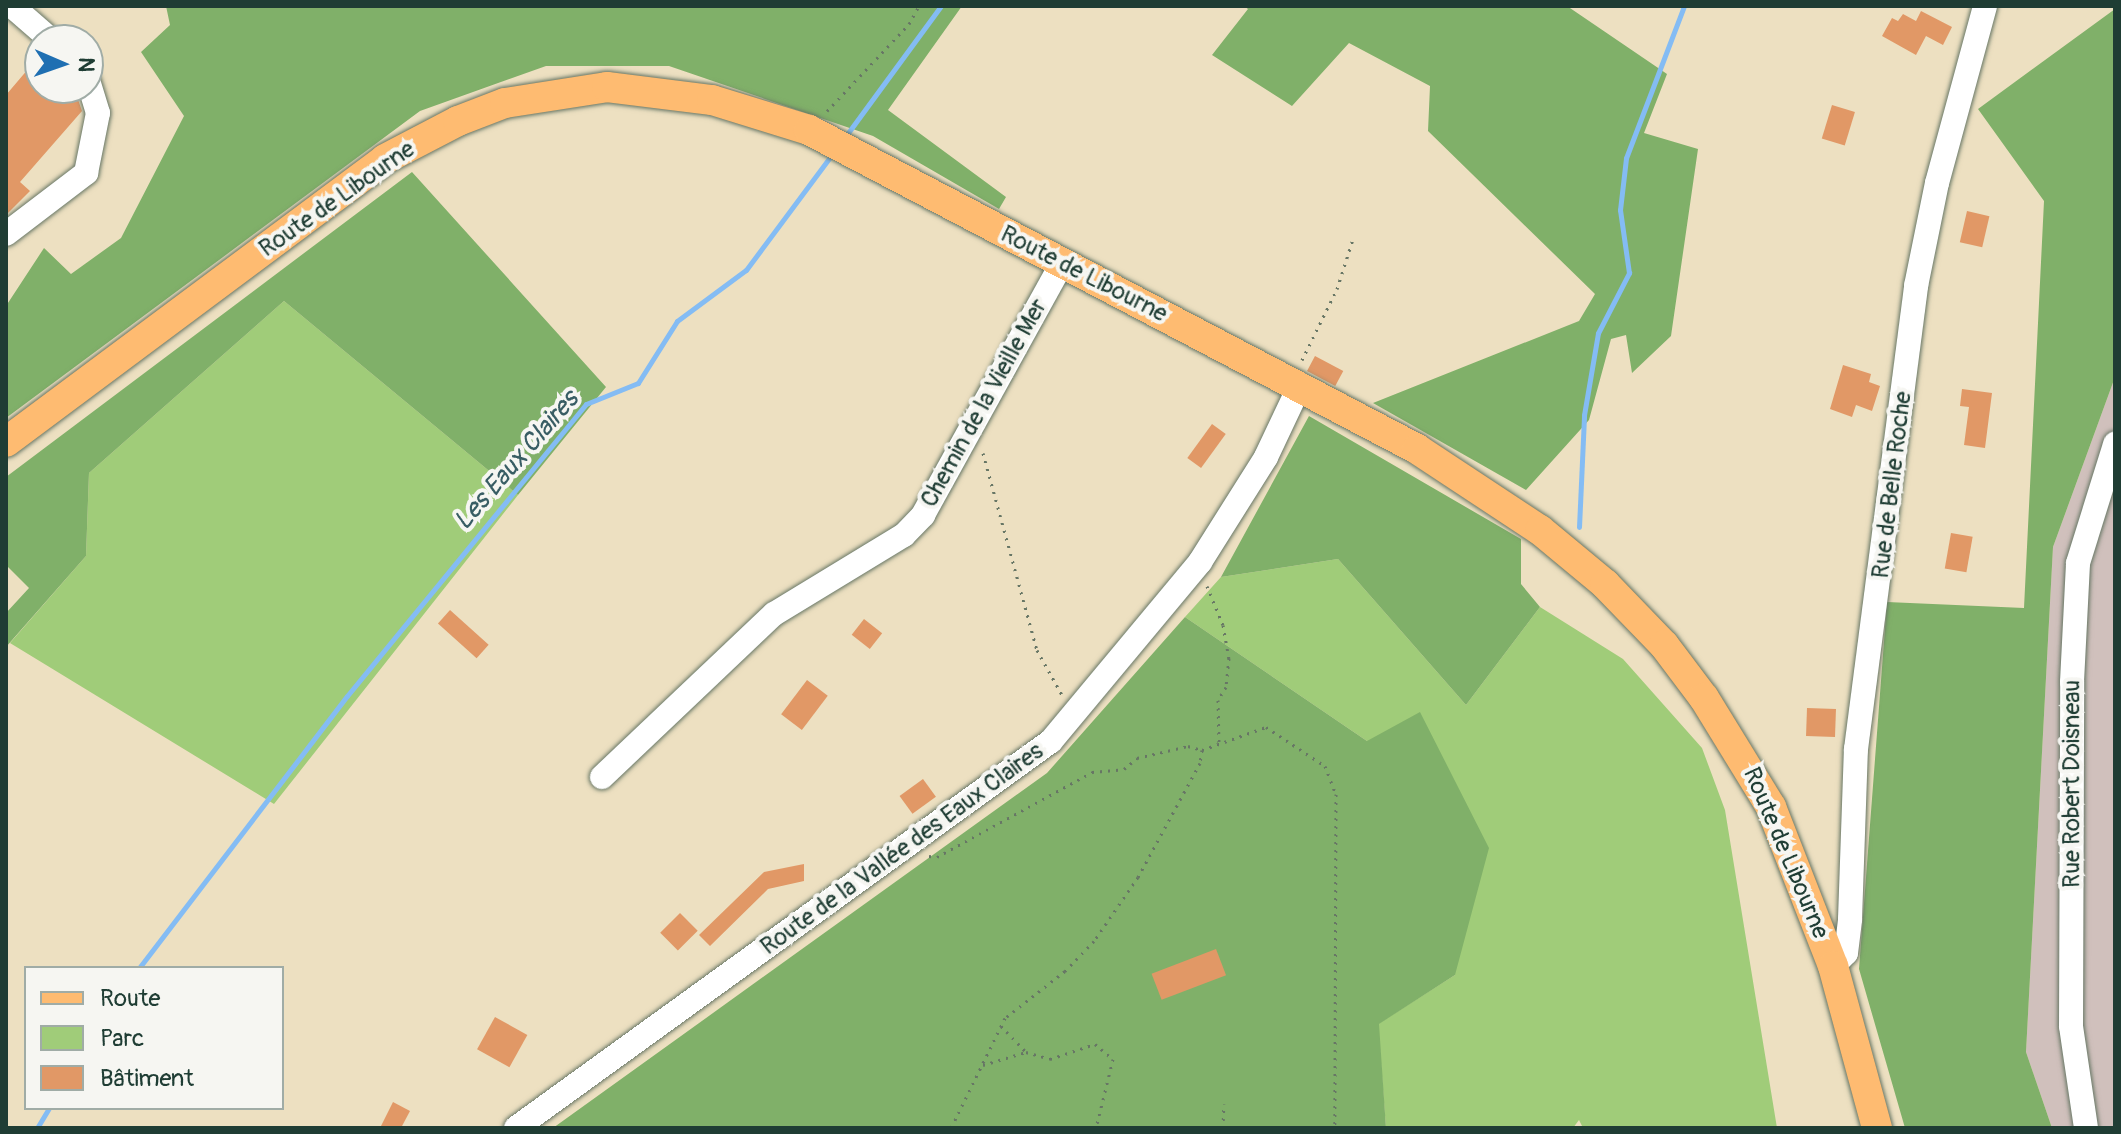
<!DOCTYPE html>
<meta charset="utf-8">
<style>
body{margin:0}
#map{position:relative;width:2121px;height:1134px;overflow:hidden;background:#ede0c1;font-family:Pangolin,sans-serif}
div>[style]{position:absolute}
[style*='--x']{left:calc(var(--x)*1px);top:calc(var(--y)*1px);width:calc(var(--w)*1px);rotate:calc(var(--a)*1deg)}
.industrial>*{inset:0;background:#d0c0bc}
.green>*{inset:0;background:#a0cc79}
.forest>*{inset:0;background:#80b069}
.stream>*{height:5px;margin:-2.5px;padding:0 2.5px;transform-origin:2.5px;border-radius:2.5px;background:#84bcf4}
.building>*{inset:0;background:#e19866;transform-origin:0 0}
.path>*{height:3px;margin-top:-1.5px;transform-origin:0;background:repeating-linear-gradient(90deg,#677665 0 2px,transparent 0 8px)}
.roads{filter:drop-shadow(0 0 2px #677665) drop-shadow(0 0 2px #677665)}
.minor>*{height:24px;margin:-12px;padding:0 12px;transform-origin:12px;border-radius:12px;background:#fff}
.major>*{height:30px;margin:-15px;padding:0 15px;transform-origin:15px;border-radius:15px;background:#febb71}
span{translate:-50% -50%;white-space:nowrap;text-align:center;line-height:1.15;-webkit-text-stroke:8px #f6f6f2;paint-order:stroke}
.street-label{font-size:24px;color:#1f3d34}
.water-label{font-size:26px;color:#385d64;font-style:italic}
.frame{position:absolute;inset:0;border:8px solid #1f3d34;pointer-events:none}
.legend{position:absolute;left:24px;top:966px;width:260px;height:144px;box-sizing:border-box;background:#f6f6f2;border:2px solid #a0aca6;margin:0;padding:10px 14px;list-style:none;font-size:24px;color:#1f3d34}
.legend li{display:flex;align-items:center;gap:16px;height:40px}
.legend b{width:40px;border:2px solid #a0aca6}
.north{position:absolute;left:24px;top:24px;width:80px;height:80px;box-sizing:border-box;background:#f6f6f2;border:2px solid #a0aca6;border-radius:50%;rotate:92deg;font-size:22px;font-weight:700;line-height:32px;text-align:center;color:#1f3d34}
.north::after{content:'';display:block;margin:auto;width:28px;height:36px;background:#1f6fb2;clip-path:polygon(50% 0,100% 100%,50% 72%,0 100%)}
</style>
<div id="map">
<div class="industrial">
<i style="clip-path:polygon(2115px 377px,2115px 1128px,2052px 1128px,2026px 1052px,2053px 547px)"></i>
</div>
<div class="green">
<i style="clip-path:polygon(284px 301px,518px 495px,274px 804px,10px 643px,86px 556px,89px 473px)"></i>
<i style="clip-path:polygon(1338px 559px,1466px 705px,1540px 607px,1623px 659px,1702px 748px,1725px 810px,1777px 1128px,1583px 1128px,1579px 1120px,1573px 1128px,1386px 1128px,1378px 1024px,1455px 975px,1367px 741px,1185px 617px,1221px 577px)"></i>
</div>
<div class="forest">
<i style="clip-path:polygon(166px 6px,962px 6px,888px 110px,1006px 197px,999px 209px,873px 136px,669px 66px,546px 66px,420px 111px,6px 418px,6px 306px,44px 248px,71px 274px,121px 238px,184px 116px,141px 52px,170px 25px)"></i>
<i style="clip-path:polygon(1244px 6px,1567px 6px,1667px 74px,1644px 133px,1698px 149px,1671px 336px,1632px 373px,1626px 335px,1611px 339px,1589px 420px,1526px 490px,1373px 403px,1579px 321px,1595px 294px,1428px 131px,1430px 86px,1349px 43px,1292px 106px,1212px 55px,1248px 9px)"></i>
<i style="clip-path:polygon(2115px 9px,2115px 377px,2053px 547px,2026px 1052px,2052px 1128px,1905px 1128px,1859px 969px,1887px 602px,2024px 608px,2044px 201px,1978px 109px)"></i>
<i style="clip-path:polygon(412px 172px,606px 387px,518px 495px,284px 301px,89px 473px,86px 556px,6px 647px,6px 613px,29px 588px,6px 565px,6px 477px)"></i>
<i style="clip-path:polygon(1309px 416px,1521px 539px,1521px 584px,1540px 607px,1466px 705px,1338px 559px,1221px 577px)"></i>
<i style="clip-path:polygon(1185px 617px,1367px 741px,1420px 712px,1489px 848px,1455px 975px,1379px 1024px,1386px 1128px,553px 1128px,1047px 773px)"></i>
</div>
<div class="stream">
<i style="--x:845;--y:137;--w:162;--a:-53.8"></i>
<i style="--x:1579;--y:527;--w:112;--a:-87.4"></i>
<i style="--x:1584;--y:415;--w:83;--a:-80.3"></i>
<i style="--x:1598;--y:333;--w:68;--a:-62.7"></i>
<i style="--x:1629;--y:273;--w:64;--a:-98.1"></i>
<i style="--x:1620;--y:210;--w:52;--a:-83.4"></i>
<i style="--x:1626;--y:158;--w:163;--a:-69.1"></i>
<i style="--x:139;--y:968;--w:342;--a:-52.6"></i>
<i style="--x:347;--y:696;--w:377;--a:-50.7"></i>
<i style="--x:586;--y:404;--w:56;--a:-22"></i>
<i style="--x:638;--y:383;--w:73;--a:-57.8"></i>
<i style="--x:677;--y:321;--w:86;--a:-36.5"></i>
<i style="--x:746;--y:270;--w:144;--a:-53.4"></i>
<i style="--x:37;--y:1128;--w:23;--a:-59"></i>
</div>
<div class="building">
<i style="clip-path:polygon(1921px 11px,1952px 27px,1943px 45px,1926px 36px,1916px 55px,1882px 36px,1892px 18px,1898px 21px,1903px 14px,1916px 21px)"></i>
<i style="clip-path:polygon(40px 55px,40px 88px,74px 88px,82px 111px,20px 182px,30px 191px,6px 215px,6px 95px)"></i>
<i style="left:1832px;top:105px;width:24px;height:35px;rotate:17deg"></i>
<i style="left:1967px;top:211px;width:23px;height:32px;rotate:13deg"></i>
<i style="left:1315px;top:356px;width:32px;height:17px;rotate:28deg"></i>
<i style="clip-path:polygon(1843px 365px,1871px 374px,1869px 382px,1880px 386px,1872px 411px,1856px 405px,1852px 417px,1830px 409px)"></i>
<i style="clip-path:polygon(1962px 389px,1992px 393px,1985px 448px,1964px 445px,1969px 407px,1960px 406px)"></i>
<i style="left:1212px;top:424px;width:17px;height:42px;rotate:36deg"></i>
<i style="left:1951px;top:533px;width:22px;height:36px;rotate:10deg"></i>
<i style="left:450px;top:610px;width:52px;height:18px;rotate:42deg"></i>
<i style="left:864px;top:619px;width:23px;height:20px;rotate:38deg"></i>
<i style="left:807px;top:680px;width:26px;height:43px;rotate:37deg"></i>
<i style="left:1807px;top:708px;width:29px;height:28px;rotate:2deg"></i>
<i style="left:923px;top:779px;width:22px;height:29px;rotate:54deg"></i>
<i style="clip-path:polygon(804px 864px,804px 881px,768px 889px,710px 946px,699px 935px,764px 872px)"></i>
<i style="left:680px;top:913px;width:25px;height:28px;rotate:45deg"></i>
<i style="left:1216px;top:949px;width:28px;height:69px;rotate:69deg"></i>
<i style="left:495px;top:1017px;width:37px;height:37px;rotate:29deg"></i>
<i style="clip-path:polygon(393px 1102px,410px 1111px,401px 1128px,380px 1128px)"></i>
</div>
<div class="path">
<i style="--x:827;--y:111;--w:120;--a:-46.7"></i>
<i style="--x:909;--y:24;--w:21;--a:-61"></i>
<i style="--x:1302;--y:360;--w:79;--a:-63.8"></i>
<i style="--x:1337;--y:289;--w:52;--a:-72.3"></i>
<i style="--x:983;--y:453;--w:204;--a:74.7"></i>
<i style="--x:1037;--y:650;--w:51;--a:60.9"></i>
<i style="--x:1207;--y:586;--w:42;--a:67.7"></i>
<i style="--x:1223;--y:625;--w:34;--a:80"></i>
<i style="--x:1229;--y:658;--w:29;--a:96"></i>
<i style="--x:1226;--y:687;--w:15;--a:122"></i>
<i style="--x:1218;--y:700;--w:44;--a:88.7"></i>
<i style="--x:1202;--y:750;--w:68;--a:-19.8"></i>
<i style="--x:1266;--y:727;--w:71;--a:33.5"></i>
<i style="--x:1325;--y:766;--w:30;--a:69"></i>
<i style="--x:1336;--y:794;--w:334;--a:90.2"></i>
<i style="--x:929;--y:856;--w:8;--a:7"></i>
<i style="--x:937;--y:857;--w:177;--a:-28.7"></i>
<i style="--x:1092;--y:772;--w:32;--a:-5"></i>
<i style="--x:1124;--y:769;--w:17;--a:-40"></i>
<i style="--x:1137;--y:758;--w:52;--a:-13.2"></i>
<i style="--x:1188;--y:746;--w:15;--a:16"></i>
<i style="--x:1202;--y:750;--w:13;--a:99"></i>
<i style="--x:1200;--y:763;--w:130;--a:118.5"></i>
<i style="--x:1138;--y:877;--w:78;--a:124.5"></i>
<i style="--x:1094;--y:941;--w:42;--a:134"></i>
<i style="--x:1065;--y:971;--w:76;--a:141.9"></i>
<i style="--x:1005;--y:1018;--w:123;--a:116.1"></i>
<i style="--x:1001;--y:1026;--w:36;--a:46"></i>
<i style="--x:983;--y:1065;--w:45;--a:-16.8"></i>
<i style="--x:1026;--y:1052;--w:25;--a:16"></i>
<i style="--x:1050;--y:1059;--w:47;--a:-18.4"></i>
<i style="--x:1095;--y:1044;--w:23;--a:40"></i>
<i style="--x:1113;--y:1059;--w:71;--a:103.8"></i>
<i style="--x:1223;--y:1128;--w:24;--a:-88"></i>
</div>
<div class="roads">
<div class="minor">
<i style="--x:12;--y:6;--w:52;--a:41.1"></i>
<i style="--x:6;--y:234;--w:101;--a:-37.3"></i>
<i style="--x:86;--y:173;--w:61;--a:-78.7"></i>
<i style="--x:98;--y:113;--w:34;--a:-107"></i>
<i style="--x:602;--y:777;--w:237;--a:-43.5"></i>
<i style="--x:774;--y:614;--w:152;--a:-31.3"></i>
<i style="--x:904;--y:535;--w:28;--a:-46"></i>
<i style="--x:923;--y:515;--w:288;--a:-61.1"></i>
<i style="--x:1833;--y:966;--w:18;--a:-45"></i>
<i style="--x:1846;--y:953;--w:34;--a:-83"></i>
<i style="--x:1850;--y:919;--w:170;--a:-88"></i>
<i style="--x:1856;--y:749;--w:467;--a:-82.6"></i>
<i style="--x:1916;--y:286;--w:105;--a:-78.5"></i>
<i style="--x:1937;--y:183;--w:183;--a:-74.8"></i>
<i style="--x:516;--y:1128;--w:660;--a:-35.88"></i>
<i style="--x:1051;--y:741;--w:233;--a:-50.2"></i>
<i style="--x:1200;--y:562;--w:124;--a:-57.8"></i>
<i style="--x:1266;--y:457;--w:80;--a:-64.7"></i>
<i style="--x:2086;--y:1128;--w:103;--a:-98.4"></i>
<i style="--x:2071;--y:1026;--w:344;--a:-89.8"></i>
<i style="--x:2072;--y:682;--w:119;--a:-87.1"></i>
<i style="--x:2078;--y:563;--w:125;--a:-72.7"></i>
</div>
<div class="major">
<i style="--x:6;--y:442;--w:473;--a:-36.7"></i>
<i style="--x:385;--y:159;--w:82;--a:-27.5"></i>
<i style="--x:458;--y:121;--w:50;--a:-21"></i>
<i style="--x:505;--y:103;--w:103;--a:-8.9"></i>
<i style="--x:607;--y:87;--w:106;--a:7.1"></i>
<i style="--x:712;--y:100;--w:102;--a:17.2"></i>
<i style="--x:809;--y:130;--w:687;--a:27.68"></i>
<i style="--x:1417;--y:449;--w:147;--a:33.4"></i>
<i style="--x:1540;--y:530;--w:85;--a:39.7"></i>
<i style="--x:1605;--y:584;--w:85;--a:46"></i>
<i style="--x:1664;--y:645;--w:66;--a:53"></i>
<i style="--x:1704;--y:698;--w:128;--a:58.4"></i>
<i style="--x:1771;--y:807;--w:171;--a:68.7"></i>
<i style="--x:1833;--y:966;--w:168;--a:74.8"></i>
</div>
</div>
<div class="street-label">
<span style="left:337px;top:199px;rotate:-35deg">Route de Libourne</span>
<span style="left:1084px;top:274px;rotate:27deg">Route de Libourne</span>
<span style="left:984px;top:403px;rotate:-61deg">Chemin de la Vieille Mer</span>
<span style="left:1892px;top:485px;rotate:-83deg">Rue de Belle Roche</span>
<span style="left:2072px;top:784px;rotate:-90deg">Rue Robert Doisneau</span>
<span style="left:902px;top:849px;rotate:-36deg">Route de la Vallée des Eaux Claires</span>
<span style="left:1786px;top:853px;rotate:67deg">Route de Libourne</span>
</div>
<div class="water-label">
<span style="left:517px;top:461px;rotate:-49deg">Les Eaux Claires</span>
</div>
<div class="frame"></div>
<ul class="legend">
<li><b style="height:10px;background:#febb71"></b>Route</li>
<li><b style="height:22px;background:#a0cc79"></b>Parc</li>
<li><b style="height:22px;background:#e19866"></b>Bâtiment</li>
</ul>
<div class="north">N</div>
</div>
